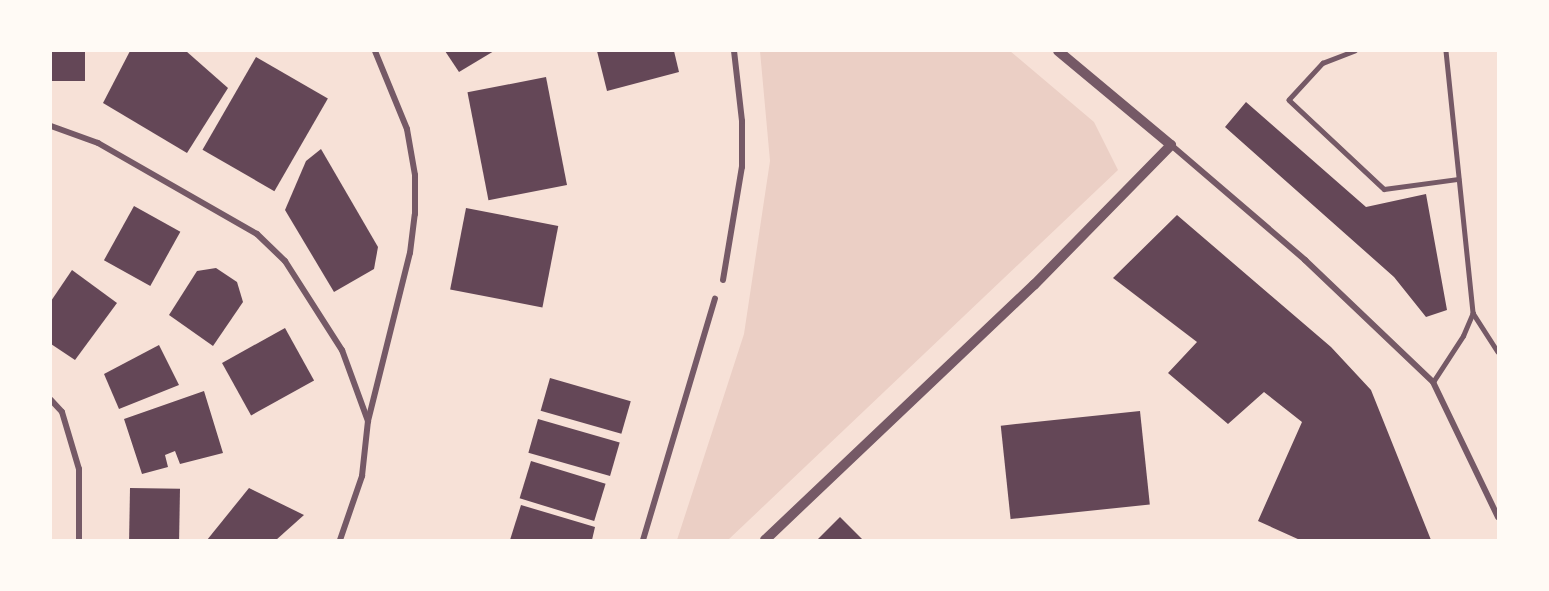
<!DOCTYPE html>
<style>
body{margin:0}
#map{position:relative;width:1549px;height:591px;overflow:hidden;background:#f7e1d7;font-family:"PT Sans",sans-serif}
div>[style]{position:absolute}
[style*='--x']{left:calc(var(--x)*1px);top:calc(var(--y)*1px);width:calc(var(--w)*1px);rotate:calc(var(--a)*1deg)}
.green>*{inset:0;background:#ebcfc5}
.building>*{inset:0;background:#644757;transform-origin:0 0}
.service>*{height:4.5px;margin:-2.25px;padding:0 2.25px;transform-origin:2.25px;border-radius:2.25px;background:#755966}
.minor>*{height:6px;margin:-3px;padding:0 3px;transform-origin:3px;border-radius:3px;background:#755966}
.tertiary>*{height:10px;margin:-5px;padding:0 5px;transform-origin:5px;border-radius:5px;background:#755966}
span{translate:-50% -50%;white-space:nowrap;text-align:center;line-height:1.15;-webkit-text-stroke:6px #fffaf5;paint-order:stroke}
.frame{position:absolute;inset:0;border:52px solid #fffaf5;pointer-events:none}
</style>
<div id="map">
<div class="green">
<i style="clip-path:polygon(760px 51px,1010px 51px,1094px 122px,1118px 170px,728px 540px,677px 540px,744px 334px,770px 161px)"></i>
</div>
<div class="building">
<i style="left:51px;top:51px;width:34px;height:30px"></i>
<i style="clip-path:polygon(130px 51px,186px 51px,228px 88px,187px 153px,103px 103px)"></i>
<i style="clip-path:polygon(445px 51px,494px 51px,459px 72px)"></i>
<i style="clip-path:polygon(597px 51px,674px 51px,679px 72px,607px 91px)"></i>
<i style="left:256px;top:57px;width:83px;height:107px;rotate:30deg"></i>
<i style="left:546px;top:77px;width:110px;height:80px;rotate:79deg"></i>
<i style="clip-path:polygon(1246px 102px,1366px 207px,1426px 194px,1447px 310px,1426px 317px,1394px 277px,1225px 127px)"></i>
<i style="clip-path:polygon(321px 149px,378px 247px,374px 269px,334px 292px,285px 210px,306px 161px)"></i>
<i style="left:134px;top:206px;width:53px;height:62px;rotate:29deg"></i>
<i style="left:466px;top:208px;width:94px;height:83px;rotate:11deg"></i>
<i style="clip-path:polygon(1177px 215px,1331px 347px,1371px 390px,1431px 540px,1300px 540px,1258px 521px,1302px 422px,1264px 392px,1228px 424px,1168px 373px,1197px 342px,1113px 278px)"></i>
<i style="clip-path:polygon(216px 268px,237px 282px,243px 302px,213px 346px,169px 315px,197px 271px)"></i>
<i style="clip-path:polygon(72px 270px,117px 303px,75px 360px,51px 344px,51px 301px)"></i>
<i style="left:285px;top:328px;width:60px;height:72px;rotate:61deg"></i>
<i style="clip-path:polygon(159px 345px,179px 385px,119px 409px,104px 374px)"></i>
<i style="left:550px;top:378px;width:84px;height:34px;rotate:16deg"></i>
<i style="clip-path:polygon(204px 391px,223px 453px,180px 464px,175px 451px,165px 455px,168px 467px,142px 474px,124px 419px)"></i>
<i style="left:1140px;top:411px;width:94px;height:140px;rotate:84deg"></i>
<i style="left:538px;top:419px;width:85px;height:35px;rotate:16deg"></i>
<i style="left:531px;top:461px;width:78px;height:39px;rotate:17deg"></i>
<i style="left:130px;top:488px;width:50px;height:52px;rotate:1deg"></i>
<i style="clip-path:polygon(249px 488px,304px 515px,276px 540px,207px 540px)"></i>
<i style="clip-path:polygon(521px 505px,595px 527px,592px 540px,510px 540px)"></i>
<i style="clip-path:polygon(840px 517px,863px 540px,817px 540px)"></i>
</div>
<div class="service">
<i style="--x:1355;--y:51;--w:34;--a:159"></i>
<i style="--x:1323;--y:63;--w:50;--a:132.6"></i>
<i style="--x:1289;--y:100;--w:130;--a:43.1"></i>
<i style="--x:1384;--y:189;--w:75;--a:-7.7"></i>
<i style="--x:1446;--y:51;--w:263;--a:84.1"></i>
<i style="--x:1473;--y:313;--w:46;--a:57.3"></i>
<i style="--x:1433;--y:382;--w:55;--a:-56.9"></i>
<i style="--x:1463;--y:336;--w:25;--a:-67"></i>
</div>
<div class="minor">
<i style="--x:51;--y:126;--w:50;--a:19.9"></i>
<i style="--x:98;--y:143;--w:183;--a:29.8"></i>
<i style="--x:257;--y:234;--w:39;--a:44"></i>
<i style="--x:285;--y:261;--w:106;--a:57.4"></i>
<i style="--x:342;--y:350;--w:76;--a:69.9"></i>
<i style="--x:1171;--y:145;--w:177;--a:40.6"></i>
<i style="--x:1305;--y:260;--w:177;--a:43.6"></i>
<i style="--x:1433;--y:382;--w:150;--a:64.3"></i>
<i style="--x:723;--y:280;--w:115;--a:-80.5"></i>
<i style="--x:742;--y:167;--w:46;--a:-90"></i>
<i style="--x:742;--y:121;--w:70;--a:-96.5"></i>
<i style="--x:51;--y:400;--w:16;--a:47"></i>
<i style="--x:62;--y:412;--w:59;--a:73.4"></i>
<i style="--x:79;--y:469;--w:71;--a:90"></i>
<i style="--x:340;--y:540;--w:68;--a:-71"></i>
<i style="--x:362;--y:476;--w:55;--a:-83.8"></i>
<i style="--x:368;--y:421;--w:173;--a:-76"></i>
<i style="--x:410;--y:253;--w:39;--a:-83"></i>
<i style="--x:415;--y:214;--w:39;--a:-90"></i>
<i style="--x:415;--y:175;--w:47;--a:-99.9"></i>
<i style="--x:407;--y:129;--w:84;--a:-112.3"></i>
<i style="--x:643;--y:540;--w:252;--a:-73.4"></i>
</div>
<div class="tertiary">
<i style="--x:765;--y:540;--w:371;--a:-43.5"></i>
<i style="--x:1034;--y:285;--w:196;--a:-45.6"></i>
<i style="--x:1171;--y:145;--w:147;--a:-140.2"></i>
</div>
<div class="frame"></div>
</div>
